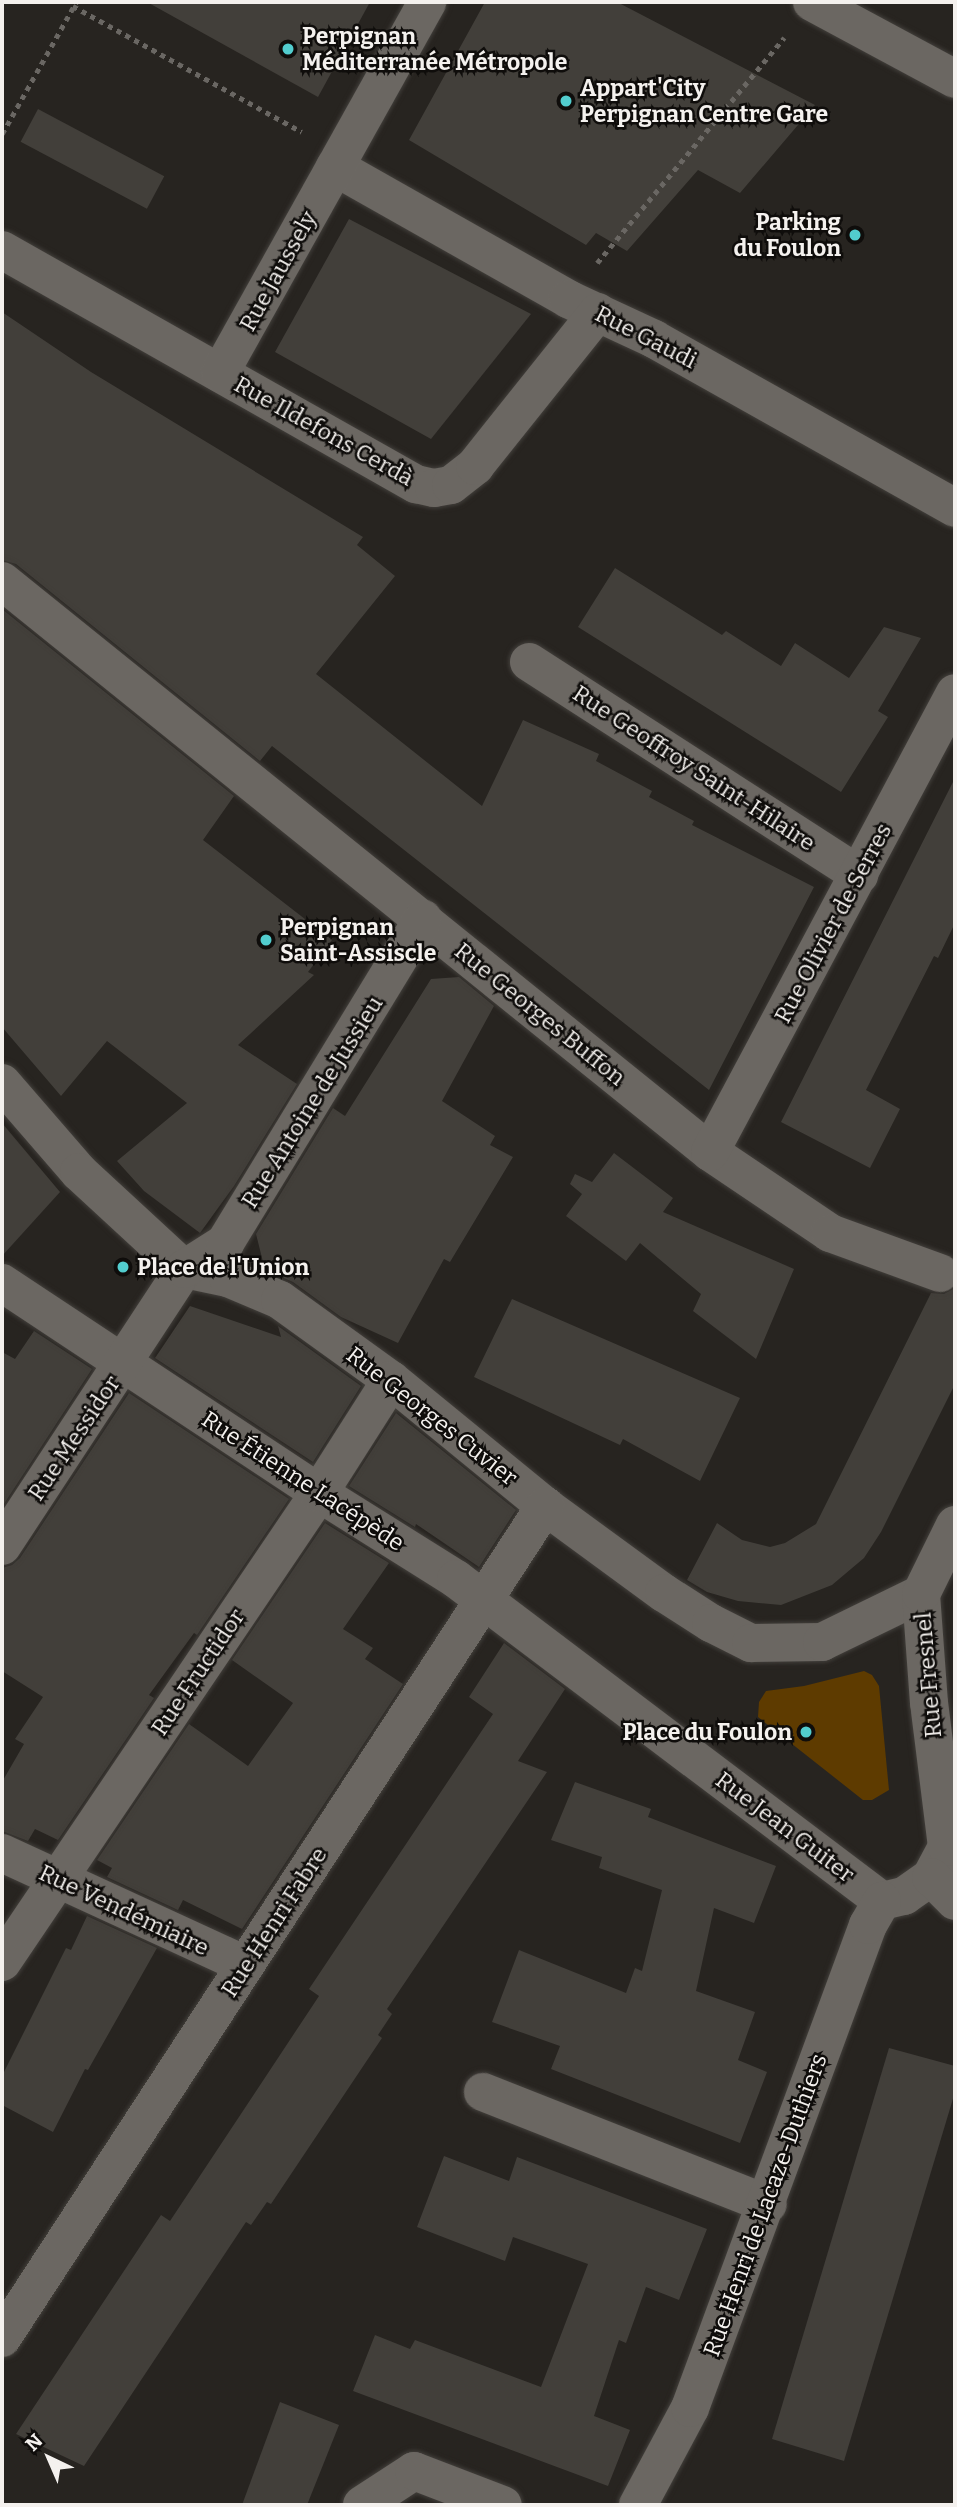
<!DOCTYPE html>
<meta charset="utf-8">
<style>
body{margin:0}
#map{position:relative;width:957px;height:2507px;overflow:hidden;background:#272420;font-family:Bitter,serif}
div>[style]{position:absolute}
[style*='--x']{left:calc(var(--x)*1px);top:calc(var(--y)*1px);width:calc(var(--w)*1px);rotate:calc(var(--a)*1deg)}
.green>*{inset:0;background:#5e3b00}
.building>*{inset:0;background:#423f3a;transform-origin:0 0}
.path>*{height:4.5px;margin-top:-2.25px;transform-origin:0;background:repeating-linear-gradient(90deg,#6a6763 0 5px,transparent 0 10px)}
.roads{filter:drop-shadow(0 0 2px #423f3b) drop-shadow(0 0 2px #423f3b)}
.minor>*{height:38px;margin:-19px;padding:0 19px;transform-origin:19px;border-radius:19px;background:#6b6762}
.dots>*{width:19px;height:19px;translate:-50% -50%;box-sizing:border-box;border:4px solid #0f0d0b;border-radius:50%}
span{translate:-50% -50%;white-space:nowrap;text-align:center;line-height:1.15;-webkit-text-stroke:5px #0f0d0b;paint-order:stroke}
.poi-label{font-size:23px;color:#f4f1ee;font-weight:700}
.left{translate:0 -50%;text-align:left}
.right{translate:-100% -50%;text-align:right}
.street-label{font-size:23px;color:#f4f1ee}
.frame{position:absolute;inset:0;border:4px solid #f4f1ee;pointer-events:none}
.north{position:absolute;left:14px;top:2423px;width:70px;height:70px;-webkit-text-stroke:5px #0f0d0b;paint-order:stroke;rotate:316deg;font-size:19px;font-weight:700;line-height:28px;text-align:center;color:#f4f1ee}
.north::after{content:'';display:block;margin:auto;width:24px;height:32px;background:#f4f1ee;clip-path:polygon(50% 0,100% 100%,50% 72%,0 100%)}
</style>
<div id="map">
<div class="green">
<i style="clip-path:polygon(864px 1671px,872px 1675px,879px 1686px,889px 1790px,872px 1800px,863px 1800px,758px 1717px,759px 1702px,766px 1691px,804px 1686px)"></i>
</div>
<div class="building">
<i style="clip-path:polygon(147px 2px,370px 2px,318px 97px)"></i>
<i style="clip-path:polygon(485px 2px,617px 2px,815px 105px,740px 193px,698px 170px,627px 251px,596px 233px,586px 245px,409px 140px)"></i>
<i style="left:38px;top:109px;width:143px;height:37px;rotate:28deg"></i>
<i style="clip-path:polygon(349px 219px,531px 314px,431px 439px,275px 352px)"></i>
<i style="clip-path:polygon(2px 312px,91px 372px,363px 537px,357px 545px,395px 576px,316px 674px,482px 806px,523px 720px,599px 754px,596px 761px,652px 791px,649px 797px,694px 821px,692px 825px,814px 887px,709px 1090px,272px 746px,260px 761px,16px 564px,2px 560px)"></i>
<i style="clip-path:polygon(615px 568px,722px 635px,726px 631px,781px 666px,795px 643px,849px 678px,884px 627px,921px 638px,878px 711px,888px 717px,841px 792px,578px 627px)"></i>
<i style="clip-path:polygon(2px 609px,234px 796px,203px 840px,332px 940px,308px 972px,314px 975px,238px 1045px,297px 1084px,234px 1186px,200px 1233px,144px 1191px,117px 1161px,187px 1103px,107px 1041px,61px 1096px,2px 1027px)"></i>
<i style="clip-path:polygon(955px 778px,955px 923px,938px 958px,934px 956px,866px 1090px,900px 1109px,870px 1168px,781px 1122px)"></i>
<i style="clip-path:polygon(459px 977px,494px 1006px,442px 1101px,495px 1136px,490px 1145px,513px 1157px,450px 1262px,444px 1259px,398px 1343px,341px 1317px,293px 1282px,265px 1270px,256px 1234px,333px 1108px,345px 1116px,431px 979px)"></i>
<i style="clip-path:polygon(2px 1123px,60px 1192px,2px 1256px)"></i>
<i style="clip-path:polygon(614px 1153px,673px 1198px,663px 1212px,794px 1269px,756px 1359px,693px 1311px,701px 1294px,640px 1243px,626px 1261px,566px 1216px,582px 1194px,570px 1184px,575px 1174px,592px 1182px)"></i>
<i style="clip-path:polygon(955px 1288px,955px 1384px,881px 1532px,864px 1558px,832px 1585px,781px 1605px,738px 1601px,707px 1592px,687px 1580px,717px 1523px,742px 1540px,770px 1547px,785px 1543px,816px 1524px,931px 1293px,944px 1294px)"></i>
<i style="clip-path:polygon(512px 1299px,740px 1398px,700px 1481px,623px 1439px,620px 1445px,474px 1377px)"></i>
<i style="clip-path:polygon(190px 1306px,281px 1337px,278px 1326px,361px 1386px,313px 1462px,155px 1358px)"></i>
<i style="clip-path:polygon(34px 1331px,92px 1369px,2px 1507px,2px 1352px,15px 1359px)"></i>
<i style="clip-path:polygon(129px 1393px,289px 1499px,197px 1635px,194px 1633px,149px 1695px,154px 1698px,58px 1840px,35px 1829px,28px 1841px,2px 1831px,2px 1782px,24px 1744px,15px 1739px,43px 1697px,2px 1671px,2px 1568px,12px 1565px,20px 1558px)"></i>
<i style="clip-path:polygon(396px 1413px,516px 1510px,479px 1567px,416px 1524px,415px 1527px,349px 1486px)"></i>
<i style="clip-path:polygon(325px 1523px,389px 1563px,343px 1629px,373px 1648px,365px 1659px,403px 1684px,242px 1929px,183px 1900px,178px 1910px,107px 1877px,112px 1868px,97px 1860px,189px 1724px,248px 1766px,293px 1703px,232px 1660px)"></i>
<i style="clip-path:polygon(504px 1643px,565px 1689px,518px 1761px,547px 1772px,387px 2009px,392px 2014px,378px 2035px,382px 2038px,271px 2204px,267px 2202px,251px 2225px,246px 2222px,84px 2466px,16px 2434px,161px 2215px,170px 2221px,319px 1996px,309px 1989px,493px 1714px,469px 1697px)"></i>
<i style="clip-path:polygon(575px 1782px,651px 1809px,648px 1817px,776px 1866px,754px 1923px,714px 1908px,696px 1991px,755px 2012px,738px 2060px,767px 2072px,740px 2143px,551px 2069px,560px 2046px,492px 2022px,519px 1950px,626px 1993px,635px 1968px,642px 1971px,662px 1890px,599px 1868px,602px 1857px,551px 1840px)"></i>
<i style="clip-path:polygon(87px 1916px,157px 1948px,88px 2070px,85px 2069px,53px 2132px,2px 2105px,2px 2076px,66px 1948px,71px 1950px)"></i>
<i style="clip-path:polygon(889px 2048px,955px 2066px,955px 2092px,844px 2461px,772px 2439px)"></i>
<i style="clip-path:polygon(444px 2156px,509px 2181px,517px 2157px,707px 2229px,679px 2300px,646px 2287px,626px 2343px,619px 2340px,594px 2416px,630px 2430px,608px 2486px,353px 2391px,375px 2335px,410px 2349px,415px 2340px,541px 2387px,588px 2264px,513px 2237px,505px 2261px,417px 2227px)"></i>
<i style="clip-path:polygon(280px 2402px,339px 2425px,307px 2505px,242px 2505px)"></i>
</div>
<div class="path">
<i style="--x:73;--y:6;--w:261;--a:28.8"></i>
<i style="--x:2;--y:134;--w:151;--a:-60.7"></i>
<i style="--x:597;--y:263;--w:293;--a:-50.3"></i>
</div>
<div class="roads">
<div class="minor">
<i style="--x:812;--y:2;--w:162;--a:28.3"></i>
<i style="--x:335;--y:167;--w:268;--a:29.5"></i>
<i style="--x:568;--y:299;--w:95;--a:24.9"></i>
<i style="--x:654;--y:339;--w:345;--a:29.3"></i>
<i style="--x:2;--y:250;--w:476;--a:29.5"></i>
<i style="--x:416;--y:484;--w:18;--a:13"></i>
<i style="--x:434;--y:488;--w:17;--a:-10"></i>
<i style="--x:451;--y:485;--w:31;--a:-38"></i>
<i style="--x:475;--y:466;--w:197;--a:-51.4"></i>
<i style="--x:220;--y:373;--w:425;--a:-60.8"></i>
<i style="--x:2;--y:581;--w:910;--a:38.89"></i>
<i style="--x:710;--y:1152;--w:145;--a:34"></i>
<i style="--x:830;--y:1233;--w:117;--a:20"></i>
<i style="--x:529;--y:662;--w:393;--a:32.8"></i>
<i style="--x:2;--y:1083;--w:118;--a:49.1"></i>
<i style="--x:79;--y:1172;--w:143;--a:42.7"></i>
<i style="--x:710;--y:1152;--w:520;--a:-61.91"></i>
<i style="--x:184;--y:1269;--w:45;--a:11.6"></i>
<i style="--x:228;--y:1278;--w:56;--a:22.9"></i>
<i style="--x:280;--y:1300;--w:137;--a:35.8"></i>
<i style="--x:391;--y:1380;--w:199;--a:39.3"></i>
<i style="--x:545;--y:1506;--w:147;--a:36.2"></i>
<i style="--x:664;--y:1593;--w:56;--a:32.6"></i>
<i style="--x:711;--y:1623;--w:45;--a:26.6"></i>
<i style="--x:751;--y:1643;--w:71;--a:-0.8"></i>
<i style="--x:822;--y:1642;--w:110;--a:-25.9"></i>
<i style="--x:2;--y:1283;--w:380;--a:33.5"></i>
<i style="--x:319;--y:1493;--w:162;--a:32.1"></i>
<i style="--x:456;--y:1579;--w:534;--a:37.08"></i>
<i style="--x:882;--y:1901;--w:23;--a:-13"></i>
<i style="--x:904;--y:1896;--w:33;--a:-35"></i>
<i style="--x:931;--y:1877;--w:34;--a:-62"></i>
<i style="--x:947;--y:1847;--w:145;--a:-97.1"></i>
<i style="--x:929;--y:1703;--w:109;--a:-94.2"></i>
<i style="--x:921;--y:1594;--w:77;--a:-63.8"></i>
<i style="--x:2;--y:1546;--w:331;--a:-56.7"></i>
<i style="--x:184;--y:1269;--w:49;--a:-32.4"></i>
<i style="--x:225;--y:1243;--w:380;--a:-58.6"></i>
<i style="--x:2;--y:1853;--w:268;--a:24.7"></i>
<i style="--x:931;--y:1877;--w:34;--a:45"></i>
<i style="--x:2;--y:1962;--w:566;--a:-55.94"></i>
<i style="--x:319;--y:1493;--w:134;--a:-57.5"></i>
<i style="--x:483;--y:2092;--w:306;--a:21.5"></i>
<i style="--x:2;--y:2338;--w:994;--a:-56.87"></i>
<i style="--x:362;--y:2505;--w:62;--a:-33.2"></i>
<i style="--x:414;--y:2471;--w:95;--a:20.9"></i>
<i style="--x:638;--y:2505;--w:110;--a:-61.8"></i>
<i style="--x:690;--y:2408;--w:515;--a:-69.77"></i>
<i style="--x:868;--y:1925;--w:28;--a:-60"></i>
</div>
</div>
<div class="dots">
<i style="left:288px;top:49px;background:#52cdce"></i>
<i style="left:566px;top:101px;background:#52cdce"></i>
<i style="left:855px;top:235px;background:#52cdce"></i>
<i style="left:266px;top:940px;background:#52cdce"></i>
<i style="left:123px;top:1267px;background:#52cdce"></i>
<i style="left:806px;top:1732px;background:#52cdce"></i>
</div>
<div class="poi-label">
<span class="left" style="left:302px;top:49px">Perpignan<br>Méditerranée Métropole</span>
<span class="left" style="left:580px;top:101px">Appart'City<br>Perpignan Centre Gare</span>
<span class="right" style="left:841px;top:235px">Parking<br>du Foulon</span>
<span class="left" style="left:280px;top:940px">Perpignan<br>Saint-Assiscle</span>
<span class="left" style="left:137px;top:1267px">Place de l'Union</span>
<span class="right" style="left:792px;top:1732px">Place du Foulon</span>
</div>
<div class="street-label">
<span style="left:278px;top:271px;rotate:-61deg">Rue Jaussely</span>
<span style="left:646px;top:337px;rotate:27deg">Rue Gaudi</span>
<span style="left:324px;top:431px;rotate:29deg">Rue Ildefons Cerdà</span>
<span style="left:694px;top:768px;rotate:33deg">Rue Geoffroy Saint-Hilaire</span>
<span style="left:833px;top:923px;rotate:-62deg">Rue Olivier de Serres</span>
<span style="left:540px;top:1014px;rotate:39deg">Rue Georges Buffon</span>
<span style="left:312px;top:1102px;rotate:-58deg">Rue Antoine de Jussieu</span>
<span style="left:432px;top:1416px;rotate:38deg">Rue Georges Cuvier</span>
<span style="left:74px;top:1438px;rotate:-56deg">Rue Messidor</span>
<span style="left:303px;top:1481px;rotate:33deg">Rue Étienne Lacépède</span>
<span style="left:198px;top:1672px;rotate:-56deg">Rue Fructidor</span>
<span style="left:928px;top:1675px;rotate:-95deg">Rue Fresnel</span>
<span style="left:785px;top:1827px;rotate:37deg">Rue Jean Guiter</span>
<span style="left:124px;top:1910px;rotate:25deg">Rue Vendémiaire</span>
<span style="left:274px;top:1922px;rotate:-57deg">Rue Henri Fabre</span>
<span style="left:765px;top:2205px;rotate:-70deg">Rue Henri de Lacaze-Duthiers</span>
</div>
<div class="frame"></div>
<div class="north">N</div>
</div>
